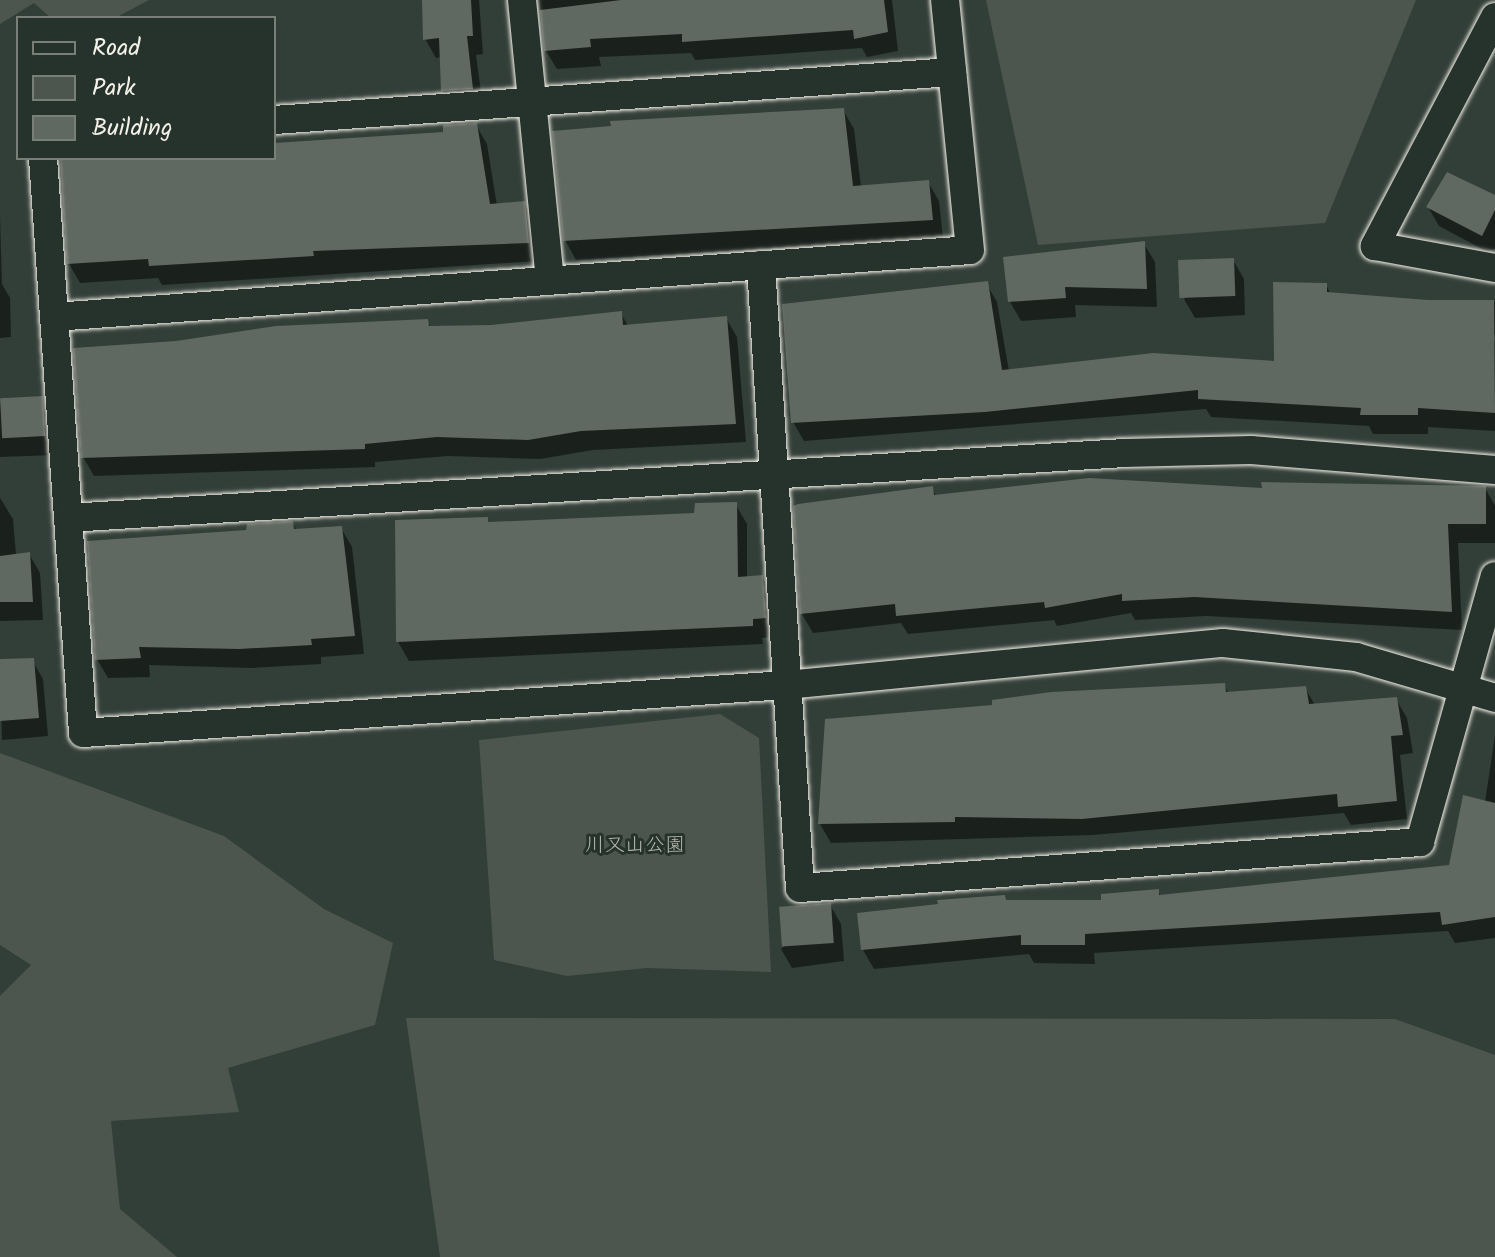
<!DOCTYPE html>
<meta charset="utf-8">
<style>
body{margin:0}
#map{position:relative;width:1495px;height:1257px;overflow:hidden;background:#323e38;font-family:Kalam,"Klee One",sans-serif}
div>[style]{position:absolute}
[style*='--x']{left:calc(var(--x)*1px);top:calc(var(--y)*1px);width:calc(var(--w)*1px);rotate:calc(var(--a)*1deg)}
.green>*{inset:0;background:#4c564f}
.shadow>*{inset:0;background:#0007}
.building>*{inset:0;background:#5f6861;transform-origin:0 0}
.roads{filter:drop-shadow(0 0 2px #f4f1e8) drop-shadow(0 0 2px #f4f1e8)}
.street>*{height:28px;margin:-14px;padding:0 14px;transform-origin:14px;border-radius:14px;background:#26332d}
span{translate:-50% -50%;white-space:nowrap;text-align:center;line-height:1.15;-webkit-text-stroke:6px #26332d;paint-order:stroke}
.park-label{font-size:20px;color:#b9bbb2}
.legend{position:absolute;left:16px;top:16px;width:260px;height:144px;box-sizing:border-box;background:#26332d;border:2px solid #787f78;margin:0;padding:10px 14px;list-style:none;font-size:24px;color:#f4f1e8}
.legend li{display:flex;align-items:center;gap:16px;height:40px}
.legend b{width:40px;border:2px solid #787f78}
</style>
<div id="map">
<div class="green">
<i style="clip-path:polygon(0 0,149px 0,115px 18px,51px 18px,34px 3px,0 24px)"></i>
<i style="clip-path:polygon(986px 0,1416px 0,1325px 223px,1038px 245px)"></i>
<i style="clip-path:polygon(720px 714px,759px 738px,771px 972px,647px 968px,567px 976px,494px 960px,479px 740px)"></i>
<i style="clip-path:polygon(0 753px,224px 836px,324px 909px,393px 943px,375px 1025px,228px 1068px,239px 1112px,111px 1121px,120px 1209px,177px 1257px,0 1257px,0 996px,31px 965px,0 945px)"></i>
<i style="clip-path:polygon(406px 1018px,1395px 1019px,1495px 1055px,1495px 1257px,440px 1257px)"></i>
</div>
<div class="shadow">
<i style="clip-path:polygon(424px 0,479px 0,483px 54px,476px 55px,483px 107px,454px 109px,443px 91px,442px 57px,436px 58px,425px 39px)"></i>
<i style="clip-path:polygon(538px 0,892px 0,898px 51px,867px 57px,862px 48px,695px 60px,691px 53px,599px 57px,601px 66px,557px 69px,546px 51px)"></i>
<i style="clip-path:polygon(843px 110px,854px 129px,861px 187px,928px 182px,939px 201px,943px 238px,576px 260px,565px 240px)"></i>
<i style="clip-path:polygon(476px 125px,487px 144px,497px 206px,524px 203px,535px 222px,539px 261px,162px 285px,158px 278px,80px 283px,69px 264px,59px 158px,274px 158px,274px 145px,445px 134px)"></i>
<i style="clip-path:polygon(1495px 204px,1495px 249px,1486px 251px,1439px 226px,1428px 207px)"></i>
<i style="clip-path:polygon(0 215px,2px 284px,10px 298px,11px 337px,0 338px)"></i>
<i style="clip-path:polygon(1144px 244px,1155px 262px,1157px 307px,1075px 305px,1076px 317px,1021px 321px,1010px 302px)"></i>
<i style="clip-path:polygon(1233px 260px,1244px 279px,1245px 315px,1195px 318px,1184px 299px)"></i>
<i style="clip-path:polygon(986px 283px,997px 302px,1009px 371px,1276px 363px,1326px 285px,1330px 293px,1428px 302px,1495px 302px,1495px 334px,1478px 339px,1495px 341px,1495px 431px,1428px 427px,1428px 434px,1373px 434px,1369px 426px,1211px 417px,1206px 409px,804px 441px,793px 422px)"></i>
<i style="clip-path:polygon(621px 313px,628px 326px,726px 318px,737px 337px,746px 442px,593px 450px,540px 459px,448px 456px,375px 462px,375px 467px,94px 476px,83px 457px,427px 321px,431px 328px,491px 327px)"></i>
<i style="clip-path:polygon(41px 398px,52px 417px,55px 455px,0 457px,0 402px)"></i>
<i style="clip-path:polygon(1485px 488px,1495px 506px,1495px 543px,1458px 543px,1462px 630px,1206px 616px,1135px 620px,1131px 613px,1057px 626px,1054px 620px,908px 634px,901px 623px,813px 633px,802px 614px,932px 489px,937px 497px)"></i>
<i style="clip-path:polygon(0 498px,13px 519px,16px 555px,29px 554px,40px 573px,43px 620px,0 621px)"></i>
<i style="clip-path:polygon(736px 505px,747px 524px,747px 578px,762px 577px,773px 597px,776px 637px,762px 638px,763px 644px,409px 661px,398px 642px,487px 519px,489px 524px,696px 515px)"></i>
<i style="clip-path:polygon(292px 523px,297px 531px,341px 528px,352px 547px,364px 654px,321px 657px,321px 664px,251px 668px,149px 665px,150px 677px,108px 678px,97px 659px,248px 532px)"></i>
<i style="clip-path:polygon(32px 660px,43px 679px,48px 736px,2px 740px,0 661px)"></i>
<i style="clip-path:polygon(1224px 685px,1229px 694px,1305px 688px,1315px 705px,1396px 699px,1407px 718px,1413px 753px,1400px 755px,1407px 819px,1351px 825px,1344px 813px,1093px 835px,831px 843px,820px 824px)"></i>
<i style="clip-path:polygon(1495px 736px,1495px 938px,1455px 943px,1448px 931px,1094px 953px,1095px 964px,1034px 963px,1029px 954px,874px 969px,863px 950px,1007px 902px,1103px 902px,1158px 891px,1161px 897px,1450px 867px,1485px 802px)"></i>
<i style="clip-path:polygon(830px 905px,841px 924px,844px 961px,792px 968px,781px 949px)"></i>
</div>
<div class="building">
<i style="clip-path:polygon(422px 0,471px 0,473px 36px,467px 36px,473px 89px,441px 91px,439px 38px,423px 40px)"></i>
<i style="clip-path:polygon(621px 0,884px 0,888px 32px,854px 39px,853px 30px,682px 42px,682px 34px,590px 39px,591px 47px,544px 51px,540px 10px)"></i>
<i style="clip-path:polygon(844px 108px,853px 186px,929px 180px,933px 220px,563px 241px,552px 131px,611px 126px,610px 121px)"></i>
<i style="clip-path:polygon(477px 123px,490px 204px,525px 201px,529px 243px,313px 251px,314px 256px,149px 266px,148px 259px,67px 264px,60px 158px,274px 158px,274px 143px,443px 132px,443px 125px)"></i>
<i style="clip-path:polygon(1447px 172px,1495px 195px,1495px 210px,1482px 236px,1426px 207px)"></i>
<i style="clip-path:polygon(1145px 241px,1147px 289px,1065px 287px,1066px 298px,1008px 302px,1003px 257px)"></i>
<i style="left:1234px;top:258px;width:38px;height:56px;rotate:88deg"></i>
<i style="clip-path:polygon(988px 281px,1002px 370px,1153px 353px,1274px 361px,1273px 282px,1327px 283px,1327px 292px,1428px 300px,1494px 300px,1495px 413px,1418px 408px,1418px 415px,1360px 415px,1361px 408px,1198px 399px,1198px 390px,985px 412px,791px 423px,782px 304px)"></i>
<i style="clip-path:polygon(622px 311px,623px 325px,727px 316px,736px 424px,581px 431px,528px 440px,437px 437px,365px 444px,365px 449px,81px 458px,73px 348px,176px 341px,276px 326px,428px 319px,429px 326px,491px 325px)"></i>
<i style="left:43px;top:396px;width:40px;height:43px;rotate:87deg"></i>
<i style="clip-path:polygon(1089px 478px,1262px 488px,1261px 482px,1486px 486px,1486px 524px,1448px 524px,1452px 612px,1194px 597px,1122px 601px,1122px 594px,1045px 608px,1044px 602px,896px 616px,895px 604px,800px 614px,793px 506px,798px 504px,933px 486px,934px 495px)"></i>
<i style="clip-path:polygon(737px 502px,738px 577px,763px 575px,766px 618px,753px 619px,753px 626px,396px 642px,395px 520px,488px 517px,488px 522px,694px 513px,695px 503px)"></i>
<i style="clip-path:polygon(293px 521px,294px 529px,342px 526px,355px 636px,311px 639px,312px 645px,239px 649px,139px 647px,141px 658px,95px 660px,87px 541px,246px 530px,247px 524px)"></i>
<i style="clip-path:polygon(30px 552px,33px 602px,0 602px,0 556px)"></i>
<i style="clip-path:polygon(34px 658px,39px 718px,0 721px,0 659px)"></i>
<i style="clip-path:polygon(1225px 683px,1226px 692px,1306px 686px,1309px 704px,1397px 697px,1403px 735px,1391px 736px,1397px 801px,1338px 807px,1337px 794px,1082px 819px,955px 817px,955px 822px,818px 824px,825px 719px,992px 705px,992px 700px,1051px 692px)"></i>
<i style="clip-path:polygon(1463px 795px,1495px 803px,1495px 917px,1442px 925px,1440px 912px,1085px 934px,1085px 945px,1021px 945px,1021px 935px,861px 950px,857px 913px,938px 904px,937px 900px,1005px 895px,1006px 900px,1101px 900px,1101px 894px,1159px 889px,1159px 895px,1449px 865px)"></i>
<i style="left:831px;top:903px;width:40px;height:52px;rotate:86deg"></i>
</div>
<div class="roads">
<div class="street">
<i style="--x:522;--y:0;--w:281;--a:84.3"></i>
<i style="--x:1495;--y:17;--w:259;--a:117.7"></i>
<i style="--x:1375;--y:246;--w:122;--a:10.4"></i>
<i style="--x:274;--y:120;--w:680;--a:-4.05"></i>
<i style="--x:43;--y:158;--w:576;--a:86.02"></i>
<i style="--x:83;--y:733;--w:705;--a:-3.91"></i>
<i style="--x:786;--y:685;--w:439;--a:-5.5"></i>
<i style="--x:1223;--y:643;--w:134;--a:6"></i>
<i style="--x:1356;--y:657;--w:145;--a:16.4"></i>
<i style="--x:761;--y:265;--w:624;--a:86.42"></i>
<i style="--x:800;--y:888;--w:622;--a:-4.24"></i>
<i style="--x:1420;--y:842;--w:276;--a:-74.3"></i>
<i style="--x:54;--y:317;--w:918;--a:-4.18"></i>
<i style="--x:970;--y:250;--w:251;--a:-95.7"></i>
<i style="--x:68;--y:518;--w:1058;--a:-3.52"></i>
<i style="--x:1124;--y:453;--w:127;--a:-1.4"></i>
<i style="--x:1251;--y:450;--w:245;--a:4.7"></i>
</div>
</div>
<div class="park-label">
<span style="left:635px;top:846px">川又山公園</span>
</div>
<ul class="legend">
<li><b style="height:10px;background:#26332d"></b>Road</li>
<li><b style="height:22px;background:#4c564f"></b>Park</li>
<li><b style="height:22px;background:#5f6861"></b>Building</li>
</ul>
</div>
